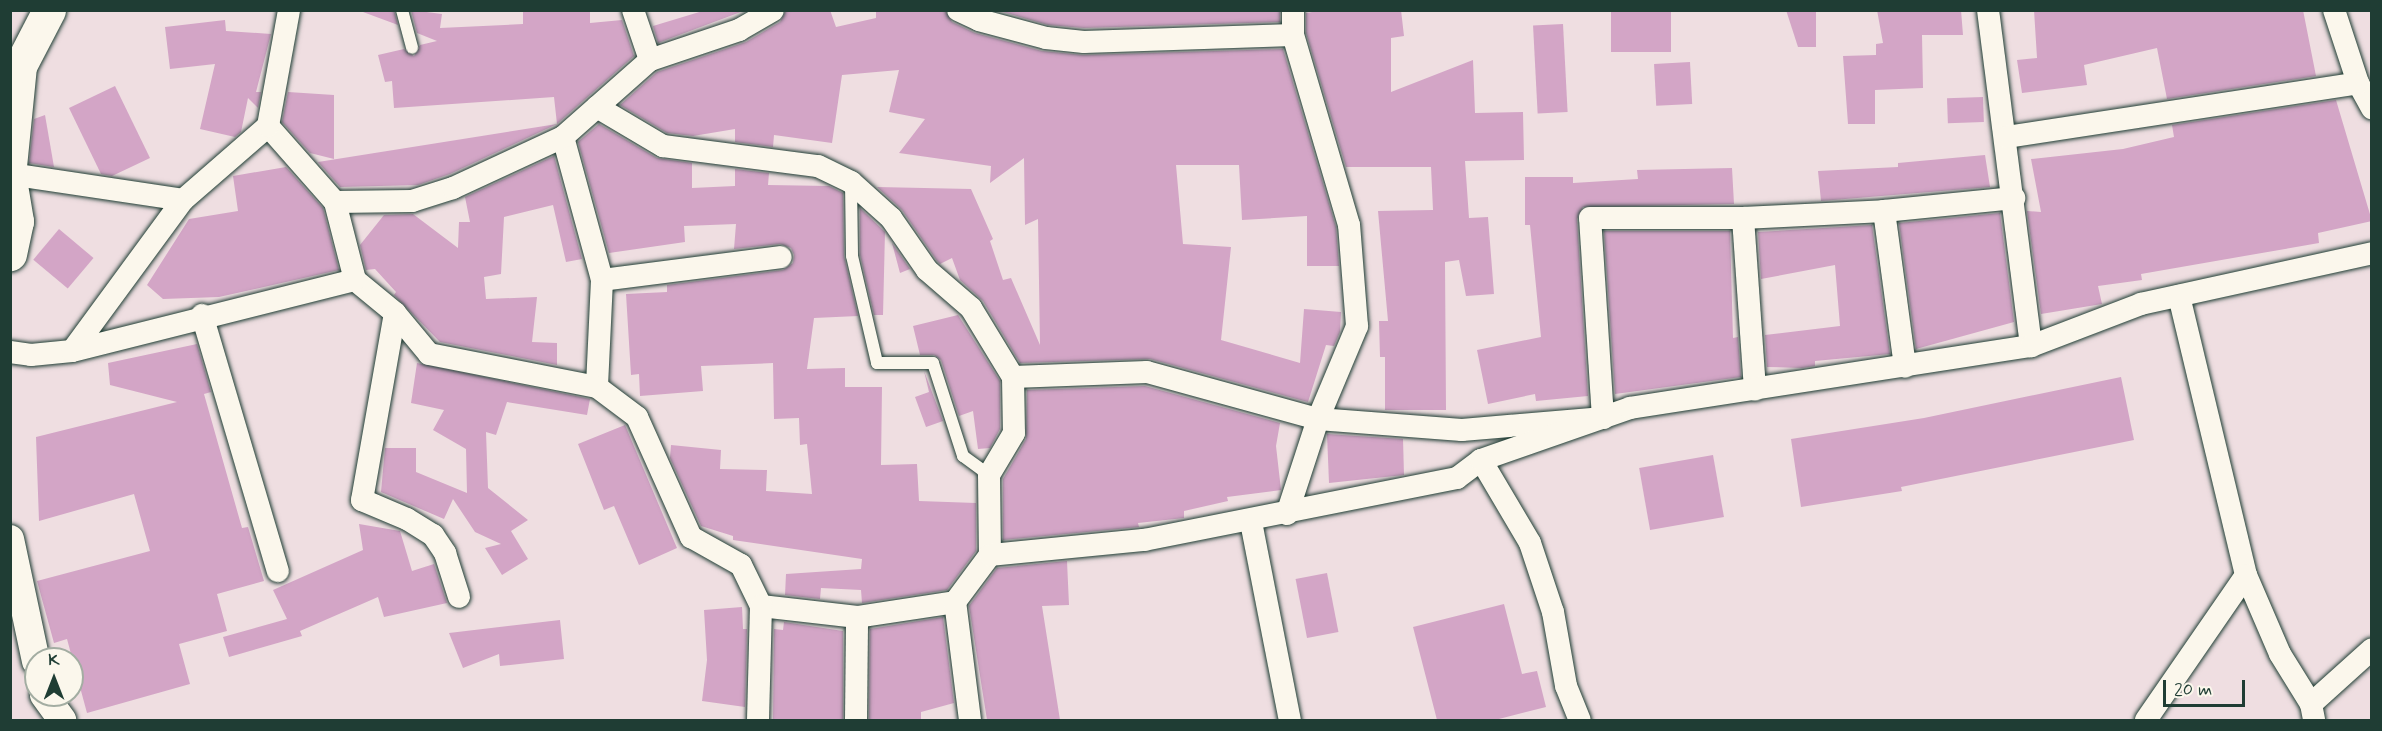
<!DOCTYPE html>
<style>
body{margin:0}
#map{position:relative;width:2382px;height:731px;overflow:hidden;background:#efdee1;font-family:Mynerve,sans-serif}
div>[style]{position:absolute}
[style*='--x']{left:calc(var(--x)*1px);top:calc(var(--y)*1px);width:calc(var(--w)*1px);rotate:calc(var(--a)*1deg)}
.building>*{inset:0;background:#d3a5c6;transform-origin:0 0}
.roads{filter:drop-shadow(0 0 2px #1f3d34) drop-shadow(0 0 2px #1f3d34)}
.service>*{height:12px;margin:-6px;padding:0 6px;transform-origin:6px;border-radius:6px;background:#fbf7ec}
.minor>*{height:22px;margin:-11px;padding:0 11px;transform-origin:11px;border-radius:11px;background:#fbf7ec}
.tertiary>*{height:28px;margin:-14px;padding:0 14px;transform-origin:14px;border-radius:14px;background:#fbf7ec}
.secondary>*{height:33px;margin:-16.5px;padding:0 16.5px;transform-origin:16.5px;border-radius:16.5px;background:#fbf7ec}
span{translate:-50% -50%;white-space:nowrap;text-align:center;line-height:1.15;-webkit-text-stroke:4.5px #fbf7ec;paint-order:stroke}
.frame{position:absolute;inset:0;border:12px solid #1f3d34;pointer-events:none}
.north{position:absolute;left:24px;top:647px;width:60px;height:60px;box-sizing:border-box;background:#fbf7ec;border:2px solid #a3ada2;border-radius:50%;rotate:0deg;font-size:16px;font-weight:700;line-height:24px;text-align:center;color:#1f3d34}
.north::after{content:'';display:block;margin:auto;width:21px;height:27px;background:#1f3d34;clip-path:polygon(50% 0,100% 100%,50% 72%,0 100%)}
.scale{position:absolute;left:2163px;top:680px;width:82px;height:27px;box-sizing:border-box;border:3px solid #1f3d34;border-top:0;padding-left:8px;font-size:18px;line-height:21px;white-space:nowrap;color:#1f3d34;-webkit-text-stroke:4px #fbf7ec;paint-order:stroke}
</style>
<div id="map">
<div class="building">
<i style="clip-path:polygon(363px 10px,394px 10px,398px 25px,363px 12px)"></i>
<i style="clip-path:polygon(411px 10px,442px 14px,440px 28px,523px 24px,523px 10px,590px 10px,590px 23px,622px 20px,634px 56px,557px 124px,554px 97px,394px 108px,392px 81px,385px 82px,378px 55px,404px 49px,414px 56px,420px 45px,437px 41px,417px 33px)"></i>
<i style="clip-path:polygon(706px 10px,746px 10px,658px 43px,653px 26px)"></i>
<i style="clip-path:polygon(786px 10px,830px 10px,836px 27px,876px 18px,876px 10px,945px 10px,952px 22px,975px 33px,1042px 51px,1083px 55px,1283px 49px,1336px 227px,1339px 266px,1307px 266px,1307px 216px,1242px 220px,1239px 165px,1176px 165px,1183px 244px,1231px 247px,1221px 340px,1300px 363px,1304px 309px,1341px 312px,1340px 332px,1334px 346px,1326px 345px,1308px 402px,1150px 359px,1020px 363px,983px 301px,960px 280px,952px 258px,940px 264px,937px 261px,902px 210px,877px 187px,971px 189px,993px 239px,990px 241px,1003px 280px,1011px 278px,1040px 345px,1038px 219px,1025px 225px,1024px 158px,990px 183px,991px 166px,899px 153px,925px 119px,889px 112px,899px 70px,842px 75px,832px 143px,774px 135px,773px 147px,735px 142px,735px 129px,693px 136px,667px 133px,620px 105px,657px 72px,746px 42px,780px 22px)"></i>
<i style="clip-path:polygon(996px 10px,1280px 10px,1280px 22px,1084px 28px,1048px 25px)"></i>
<i style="clip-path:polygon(1325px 10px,1401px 10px,1404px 36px,1391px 38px,1391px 92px,1473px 60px,1475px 113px,1523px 112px,1524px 160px,1465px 161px,1469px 218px,1488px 217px,1494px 294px,1466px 296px,1459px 260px,1445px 262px,1446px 410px,1385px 410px,1385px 357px,1380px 357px,1379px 321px,1388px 321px,1378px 211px,1433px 210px,1431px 167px,1346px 167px,1306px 33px,1306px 13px)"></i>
<i style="clip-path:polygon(1628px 10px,1671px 10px,1671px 52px,1611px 52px,1611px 11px)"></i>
<i style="clip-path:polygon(1786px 10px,1816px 10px,1816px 47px,1798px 47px)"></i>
<i style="clip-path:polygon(1877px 10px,1961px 10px,1963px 35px,1922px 35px,1923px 88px,1875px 90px,1875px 124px,1848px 124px,1843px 56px,1876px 55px,1876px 44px,1883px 43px)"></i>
<i style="clip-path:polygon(2034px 10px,2303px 10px,2316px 76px,2167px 99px,2157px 48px,2084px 65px,2087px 85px,2022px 93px,2017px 60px,2037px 58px)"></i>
<i style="clip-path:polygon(225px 20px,226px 31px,271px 34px,256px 92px,261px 92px,258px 108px,248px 98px,241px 132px,235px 137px,200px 129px,215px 64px,170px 69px,165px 27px)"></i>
<i style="left:1563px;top:24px;width:88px;height:30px;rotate:87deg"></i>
<i style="left:1690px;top:62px;width:42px;height:36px;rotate:87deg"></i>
<i style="clip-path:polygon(115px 86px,150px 158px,112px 176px,101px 174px,69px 108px)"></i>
<i style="clip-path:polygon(288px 92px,334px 95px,334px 159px,310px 153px,282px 122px)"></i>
<i style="left:1983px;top:97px;width:25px;height:36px;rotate:88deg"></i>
<i style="clip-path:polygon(2336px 100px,2372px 221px,2318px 233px,2319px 243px,2141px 274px,2142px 280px,2098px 286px,2102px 304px,2041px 314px,2027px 211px,2041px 212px,2031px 159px,2123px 149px,2174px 137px,2172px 125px)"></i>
<i style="clip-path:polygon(45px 115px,54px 167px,29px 163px,34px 119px)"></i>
<i style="clip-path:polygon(557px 124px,450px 174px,418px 185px,340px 187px,318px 162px)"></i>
<i style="clip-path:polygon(599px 124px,657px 158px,692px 163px,692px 188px,735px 186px,735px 169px,769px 173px,768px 185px,829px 186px,843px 193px,844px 256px,858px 316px,814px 318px,807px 369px,845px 368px,845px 387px,882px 387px,881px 465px,917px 464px,919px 501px,976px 503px,976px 551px,947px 590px,862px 603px,861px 590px,821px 588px,820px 599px,785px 595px,786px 574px,861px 569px,862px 559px,733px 540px,733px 536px,701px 526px,670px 458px,671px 445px,721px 450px,720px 469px,767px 470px,766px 491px,812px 494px,807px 444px,800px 445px,799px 418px,774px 419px,773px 363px,701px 366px,703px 391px,640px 396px,639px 374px,631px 375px,626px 294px,667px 292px,667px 285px,783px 270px,793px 263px,794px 255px,791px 248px,780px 244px,734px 249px,736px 224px,684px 226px,685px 242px,609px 253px,578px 142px)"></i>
<i style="clip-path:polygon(1985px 155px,1990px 187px,1821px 201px,1818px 171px,1898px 167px,1898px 163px)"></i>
<i style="clip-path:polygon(554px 156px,582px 259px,566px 262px,553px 205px,504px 217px,501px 274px,484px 277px,486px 299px,537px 297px,532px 342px,557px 343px,557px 365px,440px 342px,394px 295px,396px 292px,375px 269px,366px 270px,360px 245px,384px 215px,413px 214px,458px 248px,459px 222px,470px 222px,465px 197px)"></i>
<i style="clip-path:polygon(286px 167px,323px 208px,339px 270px,219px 297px,163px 299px,147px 285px,189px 219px,238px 211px,233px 176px)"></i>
<i style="clip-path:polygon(1732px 168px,1734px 204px,1583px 207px,1577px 219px,1588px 396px,1536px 401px,1535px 394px,1488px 404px,1477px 350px,1541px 337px,1530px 225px,1525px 225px,1525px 177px,1573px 177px,1573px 183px,1638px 179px,1637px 170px)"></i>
<i style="clip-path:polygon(860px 208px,885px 232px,883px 315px,874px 315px,860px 255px)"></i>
<i style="clip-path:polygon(2000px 213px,2014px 322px,1916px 349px,1899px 223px)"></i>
<i style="clip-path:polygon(1872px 225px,1890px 354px,1815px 361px,1815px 366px,1802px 368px,1767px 367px,1765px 335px,1840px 326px,1835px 265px,1761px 279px,1758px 232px)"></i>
<i style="left:59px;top:229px;width:45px;height:40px;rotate:40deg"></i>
<i style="clip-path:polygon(1604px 231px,1730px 231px,1733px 338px,1738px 337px,1741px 377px,1615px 394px)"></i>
<i style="clip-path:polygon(892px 243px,910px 269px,900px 273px)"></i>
<i style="clip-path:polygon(958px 315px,1000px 381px,1000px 429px,990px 448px,978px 449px,973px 411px,959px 416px,941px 360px,934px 355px,920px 355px,913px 326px)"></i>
<i style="clip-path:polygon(197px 344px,211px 392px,204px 394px,242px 528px,248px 527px,264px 581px,217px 594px,227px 631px,179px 644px,190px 684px,87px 713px,67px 639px,54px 643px,37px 581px,150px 551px,134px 494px,39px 521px,36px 437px,177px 402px,110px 385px,108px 363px)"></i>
<i style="clip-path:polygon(417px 363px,590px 399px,587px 415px,507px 402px,496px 435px,486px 432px,488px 488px,528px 520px,511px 531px,528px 559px,502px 575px,485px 548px,501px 544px,475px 532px,453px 499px,444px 519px,381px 492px,385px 448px,416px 448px,416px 472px,467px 493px,466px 449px,433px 430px,444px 410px,411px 403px)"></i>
<i style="clip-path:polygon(924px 371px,943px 421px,926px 427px,915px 397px,929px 392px)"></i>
<i style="clip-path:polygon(2121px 377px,2134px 440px,1901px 487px,1902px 491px,1801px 507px,1791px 439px,1924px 418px)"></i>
<i style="clip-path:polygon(1145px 386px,1280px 423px,1276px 446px,1281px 490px,1227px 497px,1228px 501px,1184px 511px,1184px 518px,1138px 523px,1139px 527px,1003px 540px,1003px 479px,1026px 439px,1027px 390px)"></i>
<i style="clip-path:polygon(625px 425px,677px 548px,639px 565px,614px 506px,604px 510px,578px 444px)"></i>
<i style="clip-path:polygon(1327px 434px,1403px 439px,1404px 475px,1329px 483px)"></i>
<i style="left:1713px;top:455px;width:63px;height:75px;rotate:80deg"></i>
<i style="clip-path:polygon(359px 524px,400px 531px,412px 571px,434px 564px,447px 603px,384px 617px,378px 597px,300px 631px,302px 636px,229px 657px,223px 637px,287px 619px,273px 590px,363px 550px)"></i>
<i style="clip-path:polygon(1067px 561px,1069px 605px,1042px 606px,1060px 720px,987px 720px,969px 606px,997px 568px)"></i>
<i style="left:1327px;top:573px;width:60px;height:32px;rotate:79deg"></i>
<i style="clip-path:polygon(1504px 604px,1522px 674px,1537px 671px,1546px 707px,1495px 720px,1437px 720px,1413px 627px)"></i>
<i style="clip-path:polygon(742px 607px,743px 629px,747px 629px,745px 707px,702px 701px,707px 660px,704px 610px)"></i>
<i style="clip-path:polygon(943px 617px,954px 703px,921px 712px,921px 720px,869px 720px,870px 629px)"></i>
<i style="clip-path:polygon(560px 620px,564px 659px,500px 666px,499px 654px,463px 668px,449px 633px)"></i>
<i style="clip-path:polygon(784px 622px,843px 631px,843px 720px,773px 720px,774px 629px,783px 630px)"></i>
</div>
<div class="roads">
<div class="service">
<i style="--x:402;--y:10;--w:39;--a:75"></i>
<i style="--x:851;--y:183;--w:73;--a:89.2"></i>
<i style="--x:852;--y:256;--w:110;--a:76.8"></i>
<i style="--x:877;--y:363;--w:56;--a:0"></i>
<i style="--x:933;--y:363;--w:98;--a:72.1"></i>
<i style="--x:963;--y:456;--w:32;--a:36"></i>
</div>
<div class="minor">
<i style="--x:633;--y:10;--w:53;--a:71.2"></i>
<i style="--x:958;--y:10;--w:23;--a:25"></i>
<i style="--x:979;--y:20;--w:69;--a:15"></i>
<i style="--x:1046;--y:38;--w:38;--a:6"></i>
<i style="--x:1084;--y:42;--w:209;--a:-1.9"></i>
<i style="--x:1988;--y:10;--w:339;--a:82.7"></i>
<i style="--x:2334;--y:10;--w:77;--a:71.8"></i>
<i style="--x:2358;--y:83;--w:29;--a:61"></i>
<i style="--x:597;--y:107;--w:77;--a:30.6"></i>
<i style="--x:663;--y:146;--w:156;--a:7.4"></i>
<i style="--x:818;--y:166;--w:37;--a:26"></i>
<i style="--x:851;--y:182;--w:54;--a:42"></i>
<i style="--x:891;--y:218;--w:63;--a:55.3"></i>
<i style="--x:927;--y:270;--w:58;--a:40.8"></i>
<i style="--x:971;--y:308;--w:81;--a:58.7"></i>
<i style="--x:1013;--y:377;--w:56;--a:89"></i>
<i style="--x:1014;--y:433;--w:49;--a:120.8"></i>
<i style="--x:989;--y:475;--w:80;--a:89.3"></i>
<i style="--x:563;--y:137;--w:148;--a:74.7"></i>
<i style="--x:602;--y:280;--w:107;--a:92.7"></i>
<i style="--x:2007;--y:137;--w:355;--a:-8.7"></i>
<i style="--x:10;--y:174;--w:175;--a:8.5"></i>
<i style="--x:335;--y:202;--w:77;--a:-0.7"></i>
<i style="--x:412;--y:201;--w:43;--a:-17.6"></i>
<i style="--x:453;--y:188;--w:121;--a:-24.9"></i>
<i style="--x:563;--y:137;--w:116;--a:-41.5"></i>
<i style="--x:650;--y:60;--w:94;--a:-18.6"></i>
<i style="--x:739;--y:30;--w:39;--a:-30"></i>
<i style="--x:1884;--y:211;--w:157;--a:82.3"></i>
<i style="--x:1743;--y:218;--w:172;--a:86"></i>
<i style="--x:355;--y:280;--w:52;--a:39.5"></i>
<i style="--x:395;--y:313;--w:53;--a:50.3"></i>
<i style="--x:429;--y:354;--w:171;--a:11.1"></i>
<i style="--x:597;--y:387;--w:50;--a:36.9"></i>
<i style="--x:637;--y:417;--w:132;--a:65.8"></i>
<i style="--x:691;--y:537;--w:57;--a:29.2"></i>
<i style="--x:741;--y:565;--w:46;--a:64"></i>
<i style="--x:761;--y:606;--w:97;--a:6.5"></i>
<i style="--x:857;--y:617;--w:99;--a:-8.7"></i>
<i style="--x:602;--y:280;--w:180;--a:-7.3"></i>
<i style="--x:2179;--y:296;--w:287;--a:76.5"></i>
<i style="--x:2246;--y:575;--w:86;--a:66.7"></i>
<i style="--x:2280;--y:654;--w:59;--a:58.2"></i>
<i style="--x:2311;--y:704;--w:16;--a:79"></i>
<i style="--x:395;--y:313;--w:190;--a:100"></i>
<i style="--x:362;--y:500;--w:49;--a:22.9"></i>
<i style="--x:407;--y:519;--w:31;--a:32"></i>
<i style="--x:433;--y:535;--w:22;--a:56"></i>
<i style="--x:445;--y:553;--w:46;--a:72.3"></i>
<i style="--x:202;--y:315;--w:267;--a:73.5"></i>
<i style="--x:72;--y:351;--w:187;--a:-53.7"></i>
<i style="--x:183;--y:200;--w:113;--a:-41"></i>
<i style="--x:10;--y:352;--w:21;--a:8"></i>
<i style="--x:31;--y:355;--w:41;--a:-5.6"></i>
<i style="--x:72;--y:351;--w:292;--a:-14.1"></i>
<i style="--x:355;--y:280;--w:81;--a:-104.4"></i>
<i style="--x:335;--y:202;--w:101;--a:-131.4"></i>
<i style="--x:268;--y:126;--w:118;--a:-79.7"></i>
<i style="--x:1013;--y:377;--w:134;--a:-2.1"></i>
<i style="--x:1147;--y:372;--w:177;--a:15.4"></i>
<i style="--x:1318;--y:419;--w:144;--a:4.4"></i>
<i style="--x:1462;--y:430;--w:142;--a:-4.9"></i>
<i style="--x:1603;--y:418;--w:200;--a:-93.7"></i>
<i style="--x:1590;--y:218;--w:153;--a:0"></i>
<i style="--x:1743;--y:218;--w:141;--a:-2.8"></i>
<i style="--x:1884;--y:211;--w:131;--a:-5.7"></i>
<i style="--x:1481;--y:460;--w:96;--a:59.4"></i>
<i style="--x:1530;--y:543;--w:73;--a:71.6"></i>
<i style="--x:1553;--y:612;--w:75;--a:80"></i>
<i style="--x:1566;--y:686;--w:37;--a:68"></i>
<i style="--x:1287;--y:514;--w:100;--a:-71.9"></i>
<i style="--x:1318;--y:419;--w:101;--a:-67.2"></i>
<i style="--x:1357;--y:326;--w:101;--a:-94.5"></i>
<i style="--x:1349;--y:225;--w:198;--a:-106.4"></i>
<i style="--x:1293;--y:35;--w:25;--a:-90"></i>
<i style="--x:1251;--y:522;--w:202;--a:78.9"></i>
<i style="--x:2311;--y:704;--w:82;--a:-42"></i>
<i style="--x:758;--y:720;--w:114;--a:-88.5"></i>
<i style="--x:856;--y:720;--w:103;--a:-89.4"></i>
<i style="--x:970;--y:720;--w:119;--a:-97.2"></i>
<i style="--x:955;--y:602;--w:59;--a:-53.3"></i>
<i style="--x:990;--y:555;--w:155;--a:-5.6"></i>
<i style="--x:1144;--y:540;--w:319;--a:-11.2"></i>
<i style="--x:1457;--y:478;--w:30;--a:-37"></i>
<i style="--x:1481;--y:460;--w:158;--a:-19.2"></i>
<i style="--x:1630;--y:408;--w:406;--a:-8.8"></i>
<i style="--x:2031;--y:346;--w:118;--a:-20.9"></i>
<i style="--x:2141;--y:304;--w:237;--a:-12.4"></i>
<i style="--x:2146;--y:720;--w:176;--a:-55.4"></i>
</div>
<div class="tertiary">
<i style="--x:10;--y:539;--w:125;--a:78"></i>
<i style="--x:44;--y:695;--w:31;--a:54"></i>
</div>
<div class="secondary">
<i style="--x:10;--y:166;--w:100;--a:-84.3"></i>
<i style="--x:20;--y:66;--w:63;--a:-62.6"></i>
<i style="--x:10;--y:179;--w:43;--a:80.5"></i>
<i style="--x:17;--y:221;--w:34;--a:102"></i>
</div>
</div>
<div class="frame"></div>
<div class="north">K</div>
<div class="scale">20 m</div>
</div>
